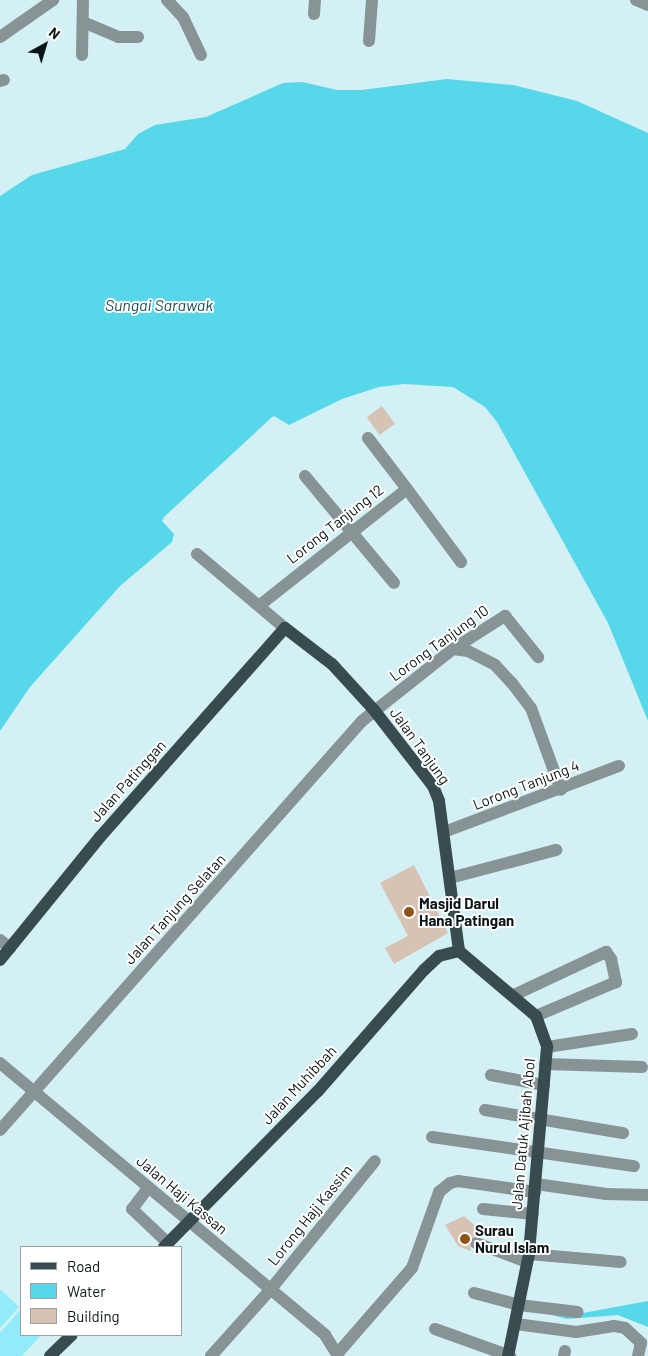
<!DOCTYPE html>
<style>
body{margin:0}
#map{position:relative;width:648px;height:1356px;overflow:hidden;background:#d3f0f5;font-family:Barlow,sans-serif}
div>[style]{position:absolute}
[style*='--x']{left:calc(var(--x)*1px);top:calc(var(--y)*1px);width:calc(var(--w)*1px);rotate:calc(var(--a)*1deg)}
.green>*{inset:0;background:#91ebf9}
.water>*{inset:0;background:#56d7ea}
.building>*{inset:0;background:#d7c3b4;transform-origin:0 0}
.minor>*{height:12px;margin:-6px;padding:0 6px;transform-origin:6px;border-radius:6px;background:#879395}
.major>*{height:12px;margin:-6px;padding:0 6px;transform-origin:6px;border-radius:6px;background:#384c50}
.dots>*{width:14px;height:14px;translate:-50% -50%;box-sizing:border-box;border:2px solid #fff;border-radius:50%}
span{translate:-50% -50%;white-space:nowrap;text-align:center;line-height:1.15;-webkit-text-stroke:4px #fff;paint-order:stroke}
.street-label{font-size:15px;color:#0b1517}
.poi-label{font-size:15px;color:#0b1517;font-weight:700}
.left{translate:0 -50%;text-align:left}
.water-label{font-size:16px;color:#174e56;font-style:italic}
.legend{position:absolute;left:20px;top:1246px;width:162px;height:90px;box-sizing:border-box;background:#fff;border:1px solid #9da1a2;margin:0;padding:6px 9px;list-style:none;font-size:15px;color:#0b1517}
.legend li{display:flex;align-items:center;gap:10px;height:25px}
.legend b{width:25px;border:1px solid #9da1a2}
.north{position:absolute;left:20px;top:20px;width:50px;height:50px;-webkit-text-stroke:4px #fff;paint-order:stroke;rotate:39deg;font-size:14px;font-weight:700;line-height:20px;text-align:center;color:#0b1517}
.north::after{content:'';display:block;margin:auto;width:18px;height:22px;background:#0b1517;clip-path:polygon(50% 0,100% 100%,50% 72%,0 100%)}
</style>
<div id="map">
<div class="green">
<i style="clip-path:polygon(0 1289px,19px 1307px,0 1328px)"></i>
<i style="clip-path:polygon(20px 1310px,21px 1335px,41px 1335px,22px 1356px,0 1356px,0 1333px)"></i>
</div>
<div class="water">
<i style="clip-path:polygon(447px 79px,513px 85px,577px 101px,648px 133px,648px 721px,608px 623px,497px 422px,485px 407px,453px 387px,404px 384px,379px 387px,342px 399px,289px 425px,274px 416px,271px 418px,164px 517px,162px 521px,174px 534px,172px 542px,120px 586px,30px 687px,0 731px,0 196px,32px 175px,125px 149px,138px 134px,155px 125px,206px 117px,283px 83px,302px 82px,337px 90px,362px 90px)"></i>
<i style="clip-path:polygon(648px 1301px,648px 1327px,618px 1315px,567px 1319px,544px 1313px,583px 1313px)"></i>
</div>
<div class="building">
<i style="left:382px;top:406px;width:22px;height:19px;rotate:54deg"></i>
<i style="clip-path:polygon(414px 865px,448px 933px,394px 964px,385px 948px,408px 936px,380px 883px)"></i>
<i style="clip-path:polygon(464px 1216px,481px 1231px,469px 1240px,471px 1251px,458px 1246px,445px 1225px)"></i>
</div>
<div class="minor">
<i style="--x:167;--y:0;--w:23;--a:47"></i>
<i style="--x:183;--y:17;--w:42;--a:64.7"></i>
<i style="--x:636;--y:0;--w:13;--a:23"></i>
<i style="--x:314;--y:14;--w:14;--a:-86"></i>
<i style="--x:83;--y:22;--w:38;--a:23"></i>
<i style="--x:118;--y:37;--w:20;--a:0"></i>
<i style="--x:0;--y:37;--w:65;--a:-34.9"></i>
<i style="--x:369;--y:41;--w:41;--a:-85.8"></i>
<i style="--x:82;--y:55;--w:55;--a:-89"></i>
<i style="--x:0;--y:81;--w:4;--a:-14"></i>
<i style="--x:368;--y:438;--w:64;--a:52.6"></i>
<i style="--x:305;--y:476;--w:139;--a:50.2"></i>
<i style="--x:197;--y:554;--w:115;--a:40.1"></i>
<i style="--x:260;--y:605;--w:187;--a:-38.3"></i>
<i style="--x:407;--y:489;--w:91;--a:53.5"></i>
<i style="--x:453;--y:649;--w:15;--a:8"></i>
<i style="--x:468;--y:651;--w:30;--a:27"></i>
<i style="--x:495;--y:665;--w:25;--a:47"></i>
<i style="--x:512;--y:683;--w:31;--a:53"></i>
<i style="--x:531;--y:708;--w:87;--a:69.9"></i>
<i style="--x:444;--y:832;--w:187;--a:-20.7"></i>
<i style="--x:450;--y:878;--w:110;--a:-14.8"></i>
<i style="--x:0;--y:940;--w:13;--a:39"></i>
<i style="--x:514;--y:995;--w:102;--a:-25.1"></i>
<i style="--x:606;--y:952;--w:9;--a:54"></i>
<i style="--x:611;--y:959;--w:24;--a:78"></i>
<i style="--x:616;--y:982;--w:87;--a:157"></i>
<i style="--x:547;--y:1047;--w:86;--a:-8.7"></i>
<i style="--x:0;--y:1063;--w:424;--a:39.9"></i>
<i style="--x:325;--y:1335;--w:25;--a:58"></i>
<i style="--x:545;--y:1064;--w:97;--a:1.8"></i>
<i style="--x:491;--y:1075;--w:54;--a:10.7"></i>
<i style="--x:485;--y:1110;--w:140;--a:9.5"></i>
<i style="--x:0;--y:1130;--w:546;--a:-48.49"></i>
<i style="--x:362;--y:721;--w:116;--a:-38.4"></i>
<i style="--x:453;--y:649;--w:62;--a:-32.4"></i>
<i style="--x:505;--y:616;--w:53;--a:51.2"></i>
<i style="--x:432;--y:1137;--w:204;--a:8.2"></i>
<i style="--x:536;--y:1184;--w:71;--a:8.1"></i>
<i style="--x:606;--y:1194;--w:42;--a:1.4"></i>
<i style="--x:148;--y:1188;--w:26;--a:127"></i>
<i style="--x:132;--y:1209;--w:50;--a:43.4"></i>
<i style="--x:483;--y:1209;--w:50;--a:5.7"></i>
<i style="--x:476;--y:1243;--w:54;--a:20.4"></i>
<i style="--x:529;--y:1254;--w:92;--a:5"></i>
<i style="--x:474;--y:1293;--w:47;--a:14.9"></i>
<i style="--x:519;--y:1305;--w:59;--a:6.8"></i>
<i style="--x:516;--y:1324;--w:61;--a:7.6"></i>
<i style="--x:576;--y:1332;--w:38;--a:-9"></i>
<i style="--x:614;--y:1326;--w:11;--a:10"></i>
<i style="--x:625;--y:1328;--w:22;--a:43"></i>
<i style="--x:641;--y:1343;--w:13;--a:103"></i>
<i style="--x:435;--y:1329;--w:80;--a:19.8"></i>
<i style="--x:338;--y:1353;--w:113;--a:-49"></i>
<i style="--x:412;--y:1268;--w:81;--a:-70.4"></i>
<i style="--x:439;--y:1192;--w:14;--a:-39"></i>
<i style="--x:450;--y:1183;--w:8;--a:-14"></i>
<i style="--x:458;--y:1181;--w:78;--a:8.1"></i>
<i style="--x:211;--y:1356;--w:89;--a:-48.2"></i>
<i style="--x:270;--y:1290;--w:166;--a:-50.9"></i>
<i style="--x:564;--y:1356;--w:5;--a:-79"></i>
</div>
<div class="major">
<i style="--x:459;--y:951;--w:101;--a:40.2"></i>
<i style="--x:536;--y:1016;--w:33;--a:70"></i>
<i style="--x:547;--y:1047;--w:208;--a:95"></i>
<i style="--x:529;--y:1254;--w:104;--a:101.6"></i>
<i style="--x:0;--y:960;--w:159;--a:-50.9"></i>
<i style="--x:100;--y:837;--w:279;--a:-48.5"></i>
<i style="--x:285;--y:628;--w:59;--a:37.5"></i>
<i style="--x:332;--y:664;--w:62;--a:47.6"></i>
<i style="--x:374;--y:710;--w:96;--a:52.2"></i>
<i style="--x:433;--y:786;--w:16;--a:68"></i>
<i style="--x:439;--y:801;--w:151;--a:82.4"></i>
<i style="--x:164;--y:1247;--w:219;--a:-45.4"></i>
<i style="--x:318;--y:1091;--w:161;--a:-48.8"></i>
<i style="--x:424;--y:970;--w:21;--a:-43"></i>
<i style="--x:439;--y:956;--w:21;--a:-14"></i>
<i style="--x:50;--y:1356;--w:30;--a:-44"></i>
</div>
<div class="dots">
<i style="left:409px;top:912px;background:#905317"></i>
<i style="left:465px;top:1239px;background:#905317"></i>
</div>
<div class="street-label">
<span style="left:335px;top:524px;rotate:-38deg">Lorong Tanjung 12</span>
<span style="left:439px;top:643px;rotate:-36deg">Lorong Tanjung 10</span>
<span style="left:420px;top:746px;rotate:54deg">Jalan Tanjung</span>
<span style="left:128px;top:781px;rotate:-48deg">Jalan Patinggan</span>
<span style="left:526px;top:785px;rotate:-21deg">Lorong Tanjung 4</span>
<span style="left:175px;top:909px;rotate:-48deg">Jalan Tanjung Selatan</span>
<span style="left:299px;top:1085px;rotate:-47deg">Jalan Muhibbah</span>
<span style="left:523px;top:1134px;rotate:-85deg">Jalan Datuk Ajibah Abol</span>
<span style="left:182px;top:1195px;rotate:40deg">Jalan Haji Kassan</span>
<span style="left:310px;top:1215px;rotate:-51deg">Lorong Hajj Kassim</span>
</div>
<div class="poi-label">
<span class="left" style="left:419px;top:912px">Masjid Darul<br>Hana Patingan</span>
<span class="left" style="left:475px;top:1239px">Surau<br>Nurul Islam</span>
</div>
<div class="water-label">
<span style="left:159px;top:305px">Sungai Sarawak</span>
</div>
<ul class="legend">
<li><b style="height:6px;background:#384c50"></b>Road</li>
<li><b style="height:14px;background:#56d7ea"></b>Water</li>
<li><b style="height:14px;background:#d7c3b4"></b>Building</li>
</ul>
<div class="north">N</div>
</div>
